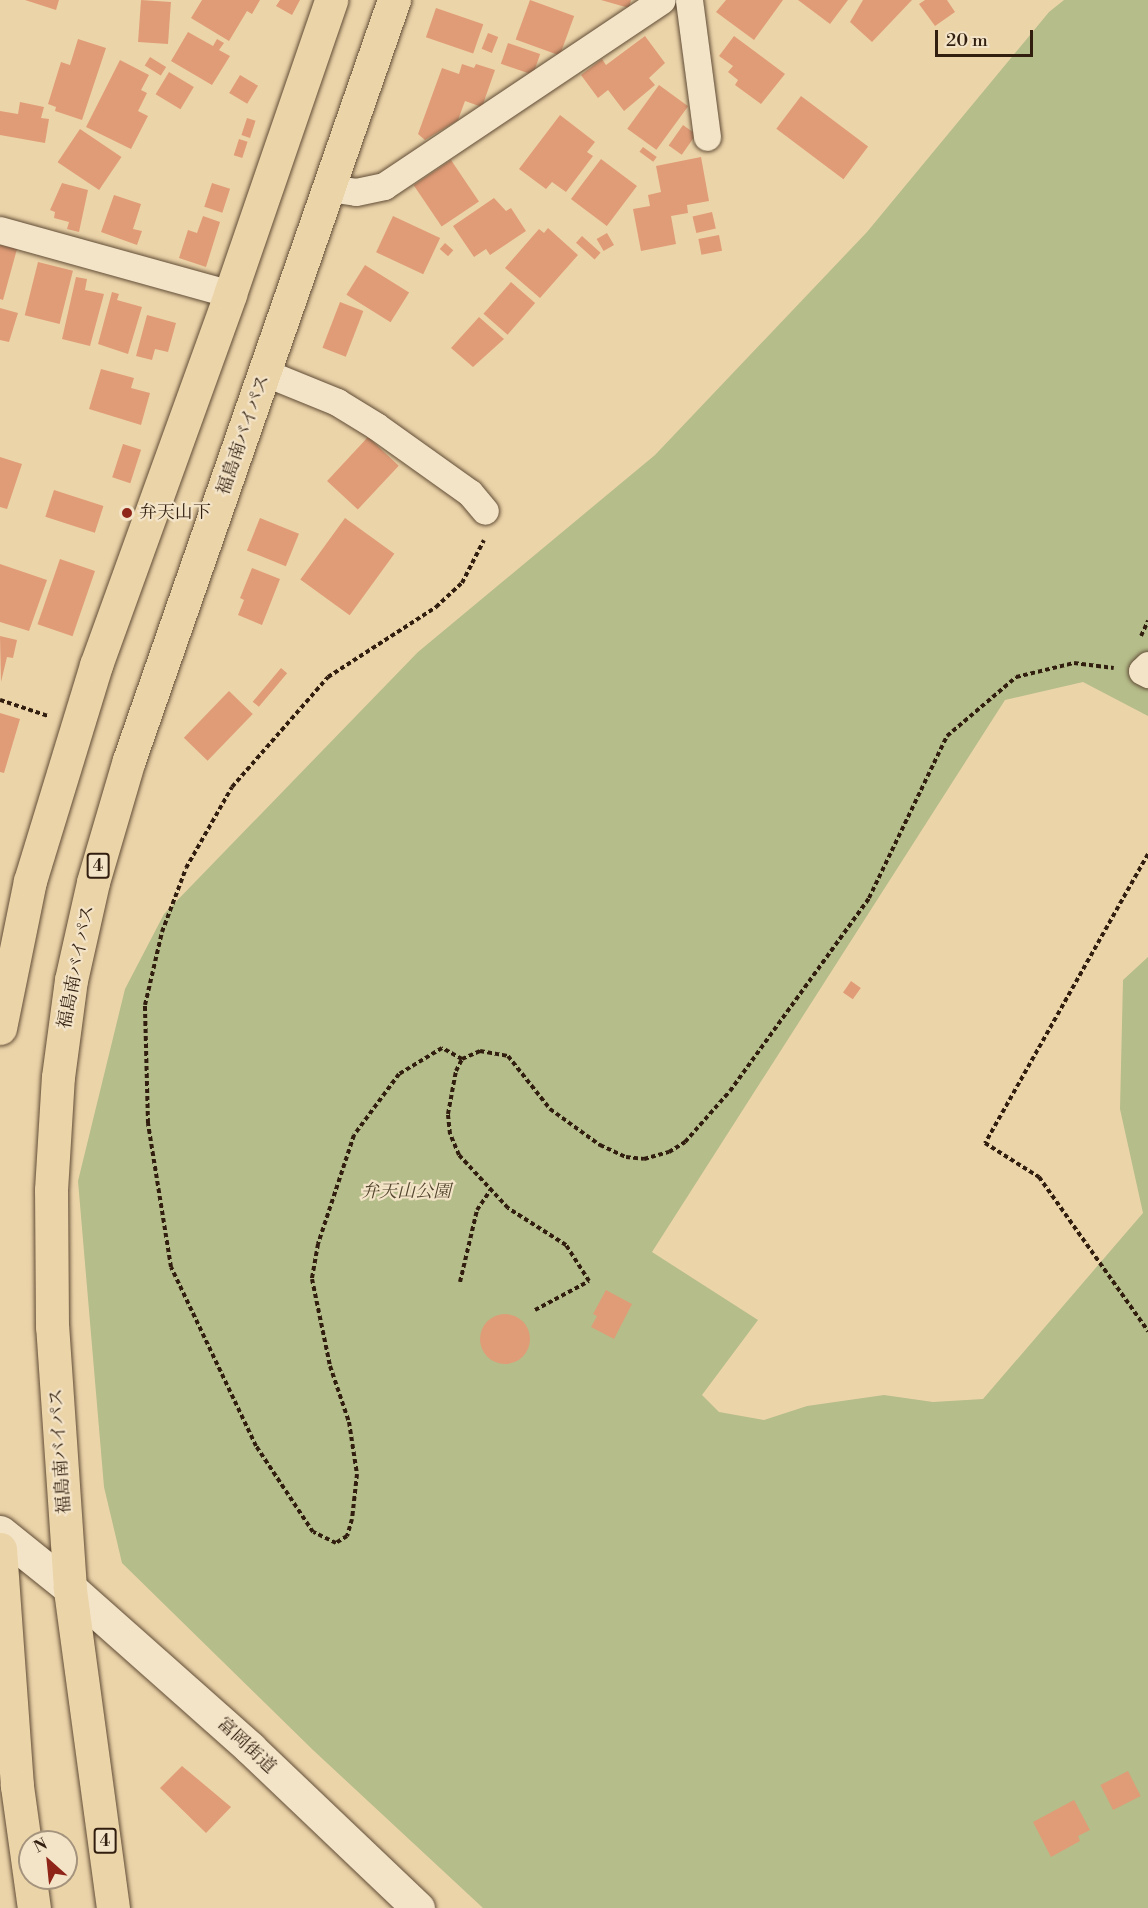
<!DOCTYPE html>
<meta charset="utf-8">
<style>
body{margin:0}
#map{position:relative;width:1148px;height:1908px;overflow:hidden;background:#ecd4a9;font-family:"Libre Bodoni","Noto Serif JP",serif}
div>[style]{position:absolute}
[style*='--x']{left:calc(var(--x)*1px);top:calc(var(--y)*1px);width:calc(var(--w)*1px);rotate:calc(var(--a)*1deg)}
.green>*{inset:0;background:#b5bd8a}
.building>*{inset:0;background:#e09c77;transform-origin:0 0}
.round{border-radius:50%}
.path>*{height:4px;margin-top:-2px;transform-origin:0;background:repeating-linear-gradient(90deg,#311e0f 0 4.5px,transparent 0 7.5px)}
.roads{filter:drop-shadow(0 0 2px #604c36) drop-shadow(0 0 2px #604c36)}
.street>*{height:27px;margin:-13.5px;padding:0 13.5px;transform-origin:13.5px;border-radius:13.5px;background:#f3e3c7}
.secondary>*{height:33px;margin:-16.5px;padding:0 16.5px;transform-origin:16.5px;border-radius:16.5px;background:#f3e3c7}
.highway>*{height:33px;margin:-16.5px;padding:0 16.5px;transform-origin:16.5px;border-radius:16.5px;background:#ecd4a9}
.dots>*{width:16px;height:16px;translate:-50% -50%;box-sizing:border-box;border:3px solid #f3e3c7;border-radius:50%}
span{translate:-50% -50%;white-space:nowrap;text-align:center;line-height:1.15;-webkit-text-stroke:4.5px #f3e3c7;paint-order:stroke}
.shield-label span{padding:2px 4px;background:#f3e3c7;border:2px solid;border-radius:4px;-webkit-text-stroke-width:0}
.shield-label{font-size:16px;color:#311e0f;font-weight:700}
.street-label{font-size:18px;color:#311e0f}
.poi-label{font-size:18px;color:#311e0f}
.left{translate:0 -50%;text-align:left}
.park-label{font-size:18px;color:#52462e;font-style:italic}
.north{position:absolute;left:18px;top:1830px;width:60px;height:60px;box-sizing:border-box;background:#f3e3c7;border:2px solid #a5947d;border-radius:50%;rotate:333deg;font-size:16px;font-weight:700;line-height:24px;text-align:center;color:#311e0f}
.north::after{content:'';display:block;margin:auto;width:21px;height:27px;background:#8f2418;clip-path:polygon(50% 0,100% 100%,50% 72%,0 100%)}
.scale{position:absolute;left:935px;top:30px;width:98px;height:27px;box-sizing:border-box;border:3px solid #311e0f;border-top:0;padding-left:8px;font-size:18px;line-height:21px;white-space:nowrap;color:#311e0f;-webkit-text-stroke:4px #f3e3c7;paint-order:stroke}
</style>
<div id="map">
<div class="green">
<i style="clip-path:polygon(1064px 0,1148px 0,1148px 716px,1083px 682px,1005px 700px,652px 1252px,758px 1320px,702px 1395px,719px 1412px,764px 1420px,807px 1406px,884px 1395px,933px 1402px,983px 1399px,1143px 1213px,1120px 1109px,1123px 980px,1148px 957px,1148px 1908px,483px 1908px,313px 1750px,122px 1563px,104px 1487px,78px 1181px,125px 989px,164px 914px,418px 652px,655px 455px,867px 232px,1049px 12px)"></i>
</div>
<div class="building">
<i style="clip-path:polygon(25px 0,59px 0,56px 10px)"></i>
<i style="left:141px;top:0;width:30px;height:42px;rotate:4deg"></i>
<i style="clip-path:polygon(202px 0,260px 0,252px 14px,247px 11px,229px 41px,191px 18px)"></i>
<i style="clip-path:polygon(280px 0,300px 0,292px 15px,276px 6px)"></i>
<i style="left:530px;top:0;width:47px;height:42px;rotate:20deg"></i>
<i style="clip-path:polygon(601px 0,631px 0,629px 8px)"></i>
<i style="clip-path:polygon(726px 0,783px 0,754px 40px,716px 12px)"></i>
<i style="clip-path:polygon(798px 0,848px 0,830px 24px)"></i>
<i style="clip-path:polygon(863px 0,912px 0,872px 42px,850px 22px)"></i>
<i style="clip-path:polygon(925px 0,947px 0,955px 12px,935px 26px,919px 4px)"></i>
<i style="left:436px;top:8px;width:50px;height:31px;rotate:19deg"></i>
<i style="clip-path:polygon(188px 32px,213px 46px,217px 39px,224px 43px,219px 50px,230px 56px,212px 85px,171px 61px)"></i>
<i style="left:488px;top:33px;width:11px;height:17px;rotate:22deg"></i>
<i style="clip-path:polygon(645px 36px,665px 63px,649px 78px,655px 85px,624px 111px,608px 90px,598px 98px,581px 75px,602px 59px,606px 65px)"></i>
<i style="clip-path:polygon(734px 36px,785px 74px,761px 104px,735px 85px,738px 80px,728px 72px,733px 66px,719px 56px)"></i>
<i style="clip-path:polygon(78px 39px,106px 48px,82px 120px,55px 111px,56px 107px,48px 104px,61px 62px,70px 65px)"></i>
<i style="left:508px;top:43px;width:34px;height:22px;rotate:19deg"></i>
<i style="left:150px;top:57px;width:19px;height:10px;rotate:32deg"></i>
<i style="clip-path:polygon(120px 60px,149px 75px,141px 90px,147px 93px,138px 111px,148px 116px,131px 149px,86px 127px)"></i>
<i style="clip-path:polygon(462px 64px,474px 68px,476px 64px,495px 70px,482px 107px,465px 101px,458px 120px,425px 140px,418px 134px,442px 68px,459px 74px)"></i>
<i style="left:169px;top:72px;width:29px;height:26px;rotate:31deg"></i>
<i style="left:240px;top:75px;width:21px;height:21px;rotate:31deg"></i>
<i style="left:659px;top:85px;width:36px;height:54px;rotate:36deg"></i>
<i style="left:801px;top:96px;width:84px;height:41px;rotate:37deg"></i>
<i style="clip-path:polygon(20px 102px,44px 107px,41px 118px,49px 119px,45px 143px,0 135px,0 111px,18px 114px)"></i>
<i style="clip-path:polygon(560px 115px,595px 142px,587px 152px,593px 156px,566px 192px,552px 182px,546px 189px,519px 169px)"></i>
<i style="left:247px;top:118px;width:9px;height:18px;rotate:18deg"></i>
<i style="left:683px;top:125px;width:16px;height:25px;rotate:35deg"></i>
<i style="left:80px;top:129px;width:50px;height:40px;rotate:34deg"></i>
<i style="left:239px;top:139px;width:9px;height:17px;rotate:18deg"></i>
<i style="left:643px;top:147px;width:17px;height:6px;rotate:36deg"></i>
<i style="clip-path:polygon(701px 157px,709px 201px,687px 205px,688px 213px,671px 216px,676px 244px,641px 251px,633px 209px,650px 206px,648px 195px,661px 192px,656px 166px)"></i>
<i style="left:601px;top:159px;width:45px;height:50px;rotate:37deg"></i>
<i style="left:451px;top:160px;width:50px;height:45px;rotate:56deg"></i>
<i style="clip-path:polygon(62px 183px,88px 190px,79px 232px,67px 229px,69px 222px,54px 218px,55px 212px,50px 210px)"></i>
<i style="left:212px;top:183px;width:19px;height:25px;rotate:18deg"></i>
<i style="clip-path:polygon(114px 195px,141px 204px,133px 229px,142px 231px,137px 245px,101px 232px)"></i>
<i style="clip-path:polygon(494px 198px,506px 211px,511px 208px,526px 231px,490px 255px,486px 249px,474px 257px,453px 226px)"></i>
<i style="left:712px;top:212px;width:17px;height:20px;rotate:77deg"></i>
<i style="clip-path:polygon(203px 216px,220px 222px,206px 267px,179px 258px,188px 230px,197px 233px)"></i>
<i style="left:393px;top:216px;width:52px;height:40px;rotate:25deg"></i>
<i style="clip-path:polygon(548px 228px,578px 255px,540px 298px,505px 268px,539px 229px,544px 233px)"></i>
<i style="left:607px;top:233px;width:14px;height:12px;rotate:60deg"></i>
<i style="left:719px;top:235px;width:16px;height:21px;rotate:79deg"></i>
<i style="left:582px;top:236px;width:25px;height:9px;rotate:42deg"></i>
<i style="left:445px;top:243px;width:11px;height:8px;rotate:41deg"></i>
<i style="clip-path:polygon(0 245px,17px 249px,3px 300px,0 299px)"></i>
<i style="left:38px;top:262px;width:36px;height:55px;rotate:14deg"></i>
<i style="left:365px;top:265px;width:52px;height:35px;rotate:32deg"></i>
<i style="clip-path:polygon(76px 277px,87px 279px,85px 290px,104px 294px,90px 346px,62px 339px)"></i>
<i style="left:511px;top:282px;width:32px;height:42px;rotate:41deg"></i>
<i style="clip-path:polygon(112px 292px,119px 294px,117px 300px,142px 307px,128px 354px,98px 344px)"></i>
<i style="left:340px;top:302px;width:25px;height:49px;rotate:21deg"></i>
<i style="clip-path:polygon(0 308px,18px 313px,9px 342px,0 340px)"></i>
<i style="clip-path:polygon(147px 315px,176px 323px,168px 352px,155px 349px,152px 360px,136px 356px)"></i>
<i style="clip-path:polygon(479px 317px,504px 339px,473px 367px,451px 348px)"></i>
<i style="clip-path:polygon(101px 369px,134px 378px,131px 388px,150px 393px,141px 425px,89px 409px)"></i>
<i style="left:368px;top:437px;width:42px;height:60px;rotate:43deg"></i>
<i style="left:123px;top:444px;width:19px;height:35px;rotate:18deg"></i>
<i style="clip-path:polygon(0 457px,22px 464px,7px 509px,0 507px)"></i>
<i style="left:54px;top:490px;width:52px;height:28px;rotate:18deg"></i>
<i style="left:260px;top:518px;width:42px;height:35px;rotate:22deg"></i>
<i style="left:345px;top:518px;width:61px;height:76px;rotate:36deg"></i>
<i style="left:60px;top:559px;width:37px;height:69px;rotate:19deg"></i>
<i style="clip-path:polygon(0 564px,47px 580px,29px 631px,0 622px)"></i>
<i style="clip-path:polygon(252px 568px,280px 579px,262px 625px,238px 615px,244px 600px,240px 598px)"></i>
<i style="clip-path:polygon(0 636px,17px 640px,13px 658px,7px 657px,1px 682px)"></i>
<i style="left:281px;top:668px;width:8px;height:44px;rotate:40deg"></i>
<i style="left:229px;top:691px;width:33px;height:65px;rotate:44deg"></i>
<i style="clip-path:polygon(0 713px,20px 719px,4px 773px,0 772px)"></i>
<i style="left:851px;top:981px;width:12px;height:14px;rotate:35deg"></i>
<i style="clip-path:polygon(606px 1290px,632px 1304px,614px 1339px,591px 1327px,597px 1316px,593px 1314px)"></i>
<i class="round" style="left:480px;top:1314px;width:50px;height:50px"></i>
<i style="clip-path:polygon(182px 1766px,231px 1807px,206px 1833px,160px 1788px)"></i>
<i style="left:1128px;top:1771px;width:28px;height:31px;rotate:63deg"></i>
<i style="clip-path:polygon(1074px 1800px,1090px 1830px,1078px 1836px,1080px 1841px,1051px 1857px,1033px 1822px)"></i>
</div>
<div class="path">
<i style="--x:1141;--y:636;--w:17;--a:-65"></i>
<i style="--x:0;--y:700;--w:51;--a:18.4"></i>
<i style="--x:1148;--y:854;--w:332;--a:119.4"></i>
<i style="--x:985;--y:1143;--w:64;--a:32.2"></i>
<i style="--x:1039;--y:1177;--w:189;--a:54.7"></i>
<i style="--x:462;--y:1059;--w:23;--a:-151"></i>
<i style="--x:442;--y:1048;--w:50;--a:148.8"></i>
<i style="--x:399;--y:1074;--w:76;--a:126.4"></i>
<i style="--x:354;--y:1135;--w:115;--a:108.3"></i>
<i style="--x:318;--y:1244;--w:36;--a:100"></i>
<i style="--x:312;--y:1279;--w:89;--a:78.3"></i>
<i style="--x:330;--y:1366;--w:59;--a:71.3"></i>
<i style="--x:349;--y:1422;--w:53;--a:81.3"></i>
<i style="--x:357;--y:1474;--w:45;--a:96.3"></i>
<i style="--x:352;--y:1519;--w:18;--a:106"></i>
<i style="--x:347;--y:1536;--w:13;--a:148"></i>
<i style="--x:336;--y:1543;--w:25;--a:-154"></i>
<i style="--x:313;--y:1532;--w:103;--a:-123.5"></i>
<i style="--x:256;--y:1446;--w:198;--a:-115.4"></i>
<i style="--x:171;--y:1267;--w:146;--a:-99.1"></i>
<i style="--x:148;--y:1123;--w:118;--a:-91.5"></i>
<i style="--x:145;--y:1005;--w:75;--a:-76.9"></i>
<i style="--x:162;--y:932;--w:68;--a:-69.4"></i>
<i style="--x:186;--y:868;--w:93;--a:-60.4"></i>
<i style="--x:232;--y:787;--w:146;--a:-48.9"></i>
<i style="--x:328;--y:677;--w:129;--a:-32.9"></i>
<i style="--x:436;--y:607;--w:35;--a:-43"></i>
<i style="--x:462;--y:583;--w:48;--a:-62.9"></i>
<i style="--x:460;--y:1282;--w:74;--a:-76.7"></i>
<i style="--x:477;--y:1210;--w:23;--a:-56"></i>
<i style="--x:535;--y:1310;--w:61;--a:-28.2"></i>
<i style="--x:589;--y:1281;--w:43;--a:-122.6"></i>
<i style="--x:566;--y:1245;--w:69;--a:-147.5"></i>
<i style="--x:508;--y:1208;--w:72;--a:-132.8"></i>
<i style="--x:459;--y:1155;--w:23;--a:-113"></i>
<i style="--x:450;--y:1134;--w:20;--a:-96"></i>
<i style="--x:448;--y:1114;--w:44;--a:-79.5"></i>
<i style="--x:456;--y:1071;--w:13;--a:-63"></i>
<i style="--x:462;--y:1059;--w:20;--a:-24"></i>
<i style="--x:480;--y:1051;--w:28;--a:10"></i>
<i style="--x:508;--y:1056;--w:68;--a:51.6"></i>
<i style="--x:550;--y:1109;--w:62;--a:35.8"></i>
<i style="--x:600;--y:1145;--w:29;--a:25"></i>
<i style="--x:626;--y:1157;--w:18;--a:6"></i>
<i style="--x:644;--y:1159;--w:26;--a:-16"></i>
<i style="--x:669;--y:1152;--w:19;--a:-32"></i>
<i style="--x:685;--y:1142;--w:68;--a:-48.6"></i>
<i style="--x:730;--y:1091;--w:238;--a:-54.2"></i>
<i style="--x:869;--y:898;--w:180;--a:-64.3"></i>
<i style="--x:947;--y:736;--w:91;--a:-40.5"></i>
<i style="--x:1016;--y:677;--w:60;--a:-13.6"></i>
<i style="--x:1074;--y:663;--w:40;--a:7.1"></i>
</div>
<div class="roads">
<div class="street">
<i style="--x:689;--y:0;--w:138;--a:82.5"></i>
<i style="--x:329;--y:188;--w:27;--a:8"></i>
<i style="--x:356;--y:192;--w:29;--a:-12"></i>
<i style="--x:384;--y:186;--w:334;--a:-33.8"></i>
<i style="--x:0;--y:230;--w:239;--a:15.5"></i>
<i style="--x:266;--y:373;--w:77;--a:22.2"></i>
<i style="--x:337;--y:402;--w:46;--a:31.6"></i>
<i style="--x:376;--y:426;--w:115;--a:35.5"></i>
<i style="--x:470;--y:493;--w:23;--a:50"></i>
<i style="--x:1148;--y:665;--w:8;--a:135"></i>
<i style="--x:1142;--y:671;--w:7;--a:27"></i>
</div>
<div class="secondary">
<i style="--x:0;--y:1532;--w:90;--a:38.7"></i>
<i style="--x:70;--y:1588;--w:241;--a:41.6"></i>
<i style="--x:250;--y:1748;--w:232;--a:43.6"></i>
</div>
<div class="highway">
<i style="--x:0;--y:1028;--w:150;--a:-78.5"></i>
<i style="--x:30;--y:881;--w:226;--a:-73"></i>
<i style="--x:96;--y:665;--w:394;--a:-70.1"></i>
<i style="--x:230;--y:294;--w:311;--a:-71"></i>
<i style="--x:0;--y:1549;--w:238;--a:85.9"></i>
<i style="--x:17;--y:1786;--w:123;--a:82.1"></i>
<i style="--x:113;--y:1908;--w:323;--a:-97.7"></i>
<i style="--x:70;--y:1588;--w:262;--a:-93.9"></i>
<i style="--x:52;--y:1327;--w:137;--a:-90.4"></i>
<i style="--x:51;--y:1190;--w:113;--a:-86.5"></i>
<i style="--x:58;--y:1077;--w:98;--a:-82.4"></i>
<i style="--x:71;--y:980;--w:100;--a:-77.3"></i>
<i style="--x:93;--y:882;--w:127;--a:-73.6"></i>
<i style="--x:129;--y:760;--w:805;--a:-70.78"></i>
</div>
</div>
<div class="dots">
<i style="left:127px;top:513px;background:#8f2418"></i>
</div>
<div class="shield-label">
<span style="left:98px;top:866px">4</span>
<span style="left:105px;top:1841px">4</span>
</div>
<div class="street-label">
<span style="left:244px;top:435px;rotate:-71deg">福島南バイパス</span>
<span style="left:77px;top:967px;rotate:-79deg">福島南バイパス</span>
<span style="left:61px;top:1451px;rotate:-94deg">福島南バイパス</span>
<span style="left:246px;top:1746px;rotate:43deg">富岡街道</span>
</div>
<div class="poi-label">
<span class="left" style="left:139px;top:513px">弁天山下</span>
</div>
<div class="park-label">
<span style="left:406px;top:1192px">弁天山公園</span>
</div>
<div class="north">N</div>
<div class="scale">20 m</div>
</div>
